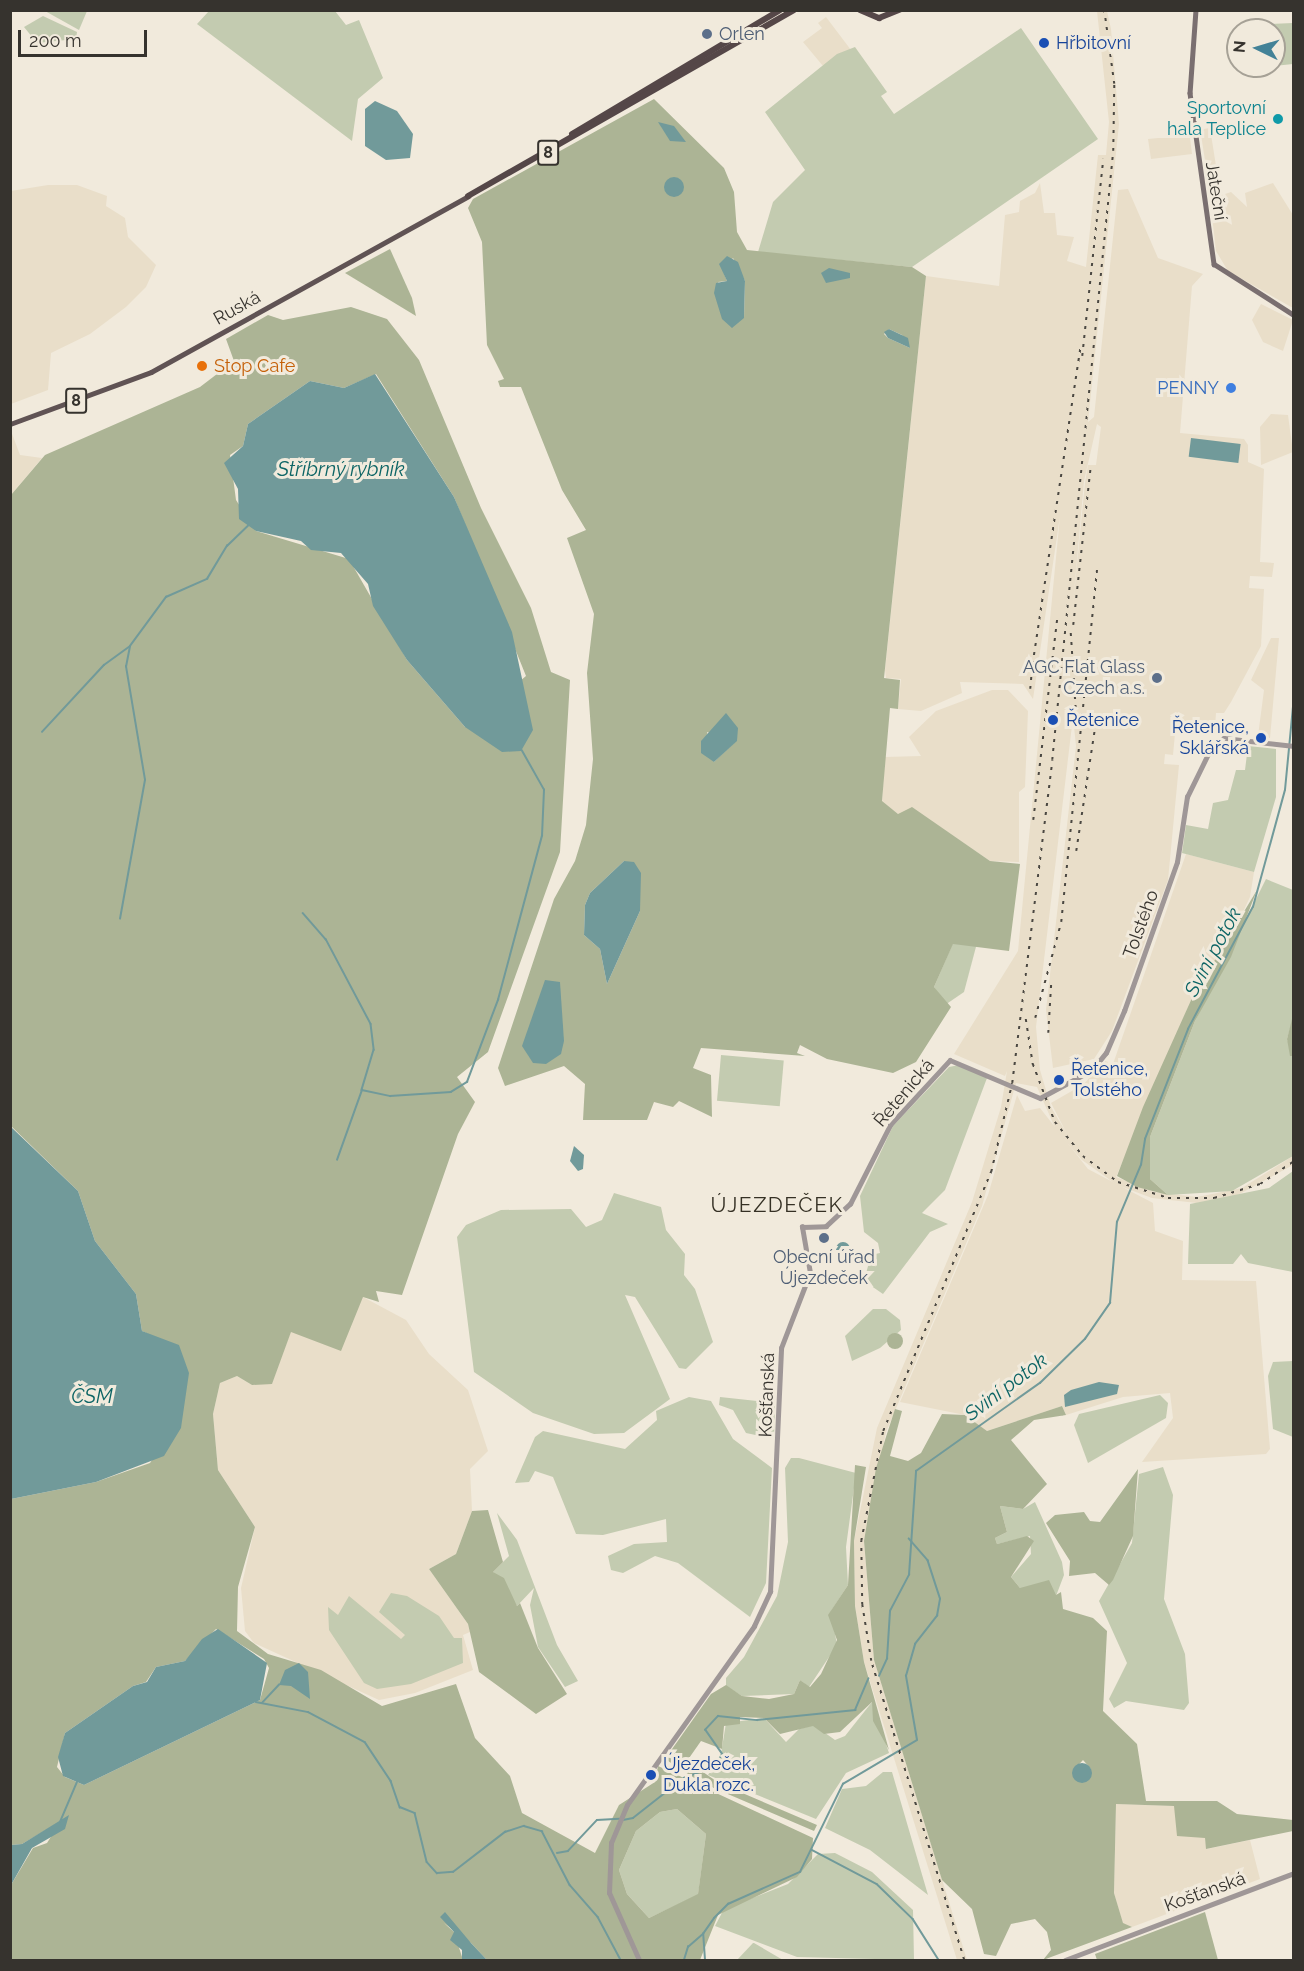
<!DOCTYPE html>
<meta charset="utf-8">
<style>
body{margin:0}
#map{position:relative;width:1304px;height:1971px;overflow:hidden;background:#f1eadc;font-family:Raleway,sans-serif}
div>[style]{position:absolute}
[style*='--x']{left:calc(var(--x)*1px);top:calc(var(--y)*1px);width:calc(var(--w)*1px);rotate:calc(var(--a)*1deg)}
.built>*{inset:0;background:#e9dec9;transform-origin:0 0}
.green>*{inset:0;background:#c3cbb0;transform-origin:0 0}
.forest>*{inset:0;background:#acb495}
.round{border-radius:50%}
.water>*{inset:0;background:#719a9a;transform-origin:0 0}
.stream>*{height:1.5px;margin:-0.75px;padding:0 0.75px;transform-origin:0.75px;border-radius:0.75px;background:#719a9a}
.tertiary>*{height:4.5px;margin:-2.25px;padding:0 2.25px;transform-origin:2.25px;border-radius:2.25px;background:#9f9797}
.secondary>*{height:4.5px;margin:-2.25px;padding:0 2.25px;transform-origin:2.25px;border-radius:2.25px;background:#7a6f70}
.primary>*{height:5px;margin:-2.5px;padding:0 2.5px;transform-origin:2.5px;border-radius:2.5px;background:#605354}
.trunk>*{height:6px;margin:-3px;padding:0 3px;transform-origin:3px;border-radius:3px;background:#554748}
.rail>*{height:1.5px;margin-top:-0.75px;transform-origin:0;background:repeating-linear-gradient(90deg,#4b4842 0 3px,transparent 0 9px)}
.dots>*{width:16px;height:16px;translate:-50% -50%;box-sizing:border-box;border:3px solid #f1eadc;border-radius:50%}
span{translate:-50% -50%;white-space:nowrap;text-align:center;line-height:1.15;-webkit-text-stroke:6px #f1eadc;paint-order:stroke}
.shield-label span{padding:2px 4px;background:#f1eadc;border:2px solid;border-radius:4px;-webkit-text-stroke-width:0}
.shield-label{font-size:16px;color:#36332e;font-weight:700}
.service-label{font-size:18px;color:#4e5e75}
.left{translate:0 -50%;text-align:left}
.right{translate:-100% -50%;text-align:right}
.transit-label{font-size:18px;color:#164399}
.culture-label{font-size:18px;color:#0d838f}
.street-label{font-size:18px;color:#36332e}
.food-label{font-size:18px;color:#c56008}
.shop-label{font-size:18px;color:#366cbe}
.water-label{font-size:20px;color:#0d6565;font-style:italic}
.quarter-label{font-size:21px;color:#353024;letter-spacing:1.5px}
.frame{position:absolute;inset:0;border:12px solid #36332e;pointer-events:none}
.north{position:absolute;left:1226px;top:18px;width:60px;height:60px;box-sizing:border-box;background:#f1eadc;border:2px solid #a6a196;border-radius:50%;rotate:275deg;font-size:16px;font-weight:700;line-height:24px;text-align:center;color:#36332e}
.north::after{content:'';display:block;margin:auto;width:21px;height:27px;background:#438297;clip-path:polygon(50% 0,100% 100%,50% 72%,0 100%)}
.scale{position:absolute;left:18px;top:30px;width:129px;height:27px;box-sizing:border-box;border:3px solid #36332e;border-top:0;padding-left:8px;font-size:18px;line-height:21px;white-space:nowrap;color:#36332e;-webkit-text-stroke:4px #f1eadc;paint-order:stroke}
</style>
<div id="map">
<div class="built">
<i style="clip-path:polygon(evenodd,1097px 11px,1107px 11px,1111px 29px,1119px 124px,1088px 422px,1094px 417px,1118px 190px,1128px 189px,1158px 258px,1203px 274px,1192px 286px,1180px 433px,1244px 439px,1248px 445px,1248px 462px,1264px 469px,1260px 562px,1274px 563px,1272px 577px,1250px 576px,1249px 588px,1264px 589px,1261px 646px,1231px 702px,1224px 713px,1216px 713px,1215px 727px,1176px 723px,1173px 755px,1165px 754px,1164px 764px,1179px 765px,1168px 880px,1112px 1031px,1094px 1059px,1053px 1068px,1046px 1010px,1076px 746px,1073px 717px,1036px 1027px,1040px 1070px,1051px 1107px,1067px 1134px,1051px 1103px,1084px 1084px,1095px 1071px,1105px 1073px,1105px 1061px,1113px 1064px,1186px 854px,1254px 872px,1250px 897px,1226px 948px,1192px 998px,1116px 1177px,1154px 1192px,1197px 1197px,1242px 1188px,1293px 1156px,1293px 1165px,1234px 1197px,1197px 1203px,1152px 1198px,1117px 1185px,1082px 1160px,1056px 1130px,1037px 1087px,1016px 1083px,982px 1206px,886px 1432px,864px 1541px,874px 1660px,967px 1960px,957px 1960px,864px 1662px,855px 1606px,854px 1541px,877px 1428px,972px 1202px,1001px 1107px,1007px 1071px,1005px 1076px,954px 1054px,1018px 951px,1060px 516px,1033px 699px,1023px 684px,960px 682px,962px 693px,921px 711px,898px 709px,901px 679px,886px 678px,885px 670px,926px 276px,999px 286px,1005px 215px,1019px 212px,1020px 201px,1035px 193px,1040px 183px,1044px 213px,1055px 213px,1057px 235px,1074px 237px,1067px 261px,1086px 267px,1098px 155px,1106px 155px,1109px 122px,1097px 11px,1097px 424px,1101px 427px,1096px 465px,1088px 465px,1085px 483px,1073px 605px,1084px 481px,1097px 424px)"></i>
<i style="clip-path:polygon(826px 17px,851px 50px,823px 66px,803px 42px,822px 28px,818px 23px)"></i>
<i style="left:1210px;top:128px;width:37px;height:10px;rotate:81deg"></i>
<i style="clip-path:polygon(1158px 138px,1190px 138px,1192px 154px,1151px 159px,1148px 139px)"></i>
<i style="clip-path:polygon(1273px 183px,1293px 215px,1293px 308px,1228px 271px,1216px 251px,1210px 199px,1231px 192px,1247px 207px,1245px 193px)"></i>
<i style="clip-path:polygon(48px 185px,77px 185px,107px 196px,106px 206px,125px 218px,128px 237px,156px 265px,146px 287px,126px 307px,90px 334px,51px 353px,48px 390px,11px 404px,11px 191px)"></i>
<i style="clip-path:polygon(1261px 304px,1293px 320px,1283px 351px,1263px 342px,1252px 320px)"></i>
<i style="clip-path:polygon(1271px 414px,1288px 415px,1293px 452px,1261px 465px,1260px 427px)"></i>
<i style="clip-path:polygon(11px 431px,20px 455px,42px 458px,11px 495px)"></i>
<i style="clip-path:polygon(1271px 638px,1279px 638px,1270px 738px,1258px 736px,1264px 690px,1251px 680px)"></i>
<i style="clip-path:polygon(992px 690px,1008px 690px,1028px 711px,1025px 787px,1019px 792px,1019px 862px,990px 861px,924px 816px,898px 814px,882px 802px,885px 757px,921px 756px,909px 737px,936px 711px)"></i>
<i style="clip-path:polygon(1017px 1095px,1025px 1111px,1040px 1108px,1088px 1169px,1153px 1203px,1155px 1231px,1183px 1241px,1182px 1280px,1256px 1281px,1270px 1449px,1266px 1454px,1142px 1462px,1173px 1418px,1170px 1393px,1123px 1397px,1066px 1415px,1062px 1406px,987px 1431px,965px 1415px,900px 1402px,988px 1195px)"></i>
<i style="clip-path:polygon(363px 1297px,406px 1320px,429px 1354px,468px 1390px,488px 1451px,470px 1469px,472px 1511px,456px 1554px,429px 1569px,468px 1624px,470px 1632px,463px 1635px,473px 1670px,415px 1693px,379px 1700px,254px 1643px,245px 1631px,241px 1588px,255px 1527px,218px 1470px,213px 1414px,220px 1383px,237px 1376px,252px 1385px,272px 1383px,291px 1331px)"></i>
<i style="clip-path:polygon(1116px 1804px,1174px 1806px,1205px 1838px,1207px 1849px,1250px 1840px,1260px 1879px,1132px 1927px,1123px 1924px,1114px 1893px)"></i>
</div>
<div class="green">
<i style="clip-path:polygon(45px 11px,45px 10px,87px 11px,79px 30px)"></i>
<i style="clip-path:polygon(209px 11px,335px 11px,346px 25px,359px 20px,383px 78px,358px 99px,352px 141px,197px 24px)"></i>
<i style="clip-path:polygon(43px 16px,77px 32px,76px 39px,37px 43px,24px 27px)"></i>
<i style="clip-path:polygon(1293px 23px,1293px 64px,1274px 66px,1274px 30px,1252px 30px,1252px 25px)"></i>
<i style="clip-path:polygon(1021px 28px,1098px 139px,912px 267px,758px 252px,773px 202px,805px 170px,765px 112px,837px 54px,855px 47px,887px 92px,881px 96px,894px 114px)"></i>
<i style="clip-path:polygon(1248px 746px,1276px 749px,1276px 797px,1254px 872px,1182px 853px,1186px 825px,1208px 829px,1213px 803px,1228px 800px,1236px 770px,1245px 770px)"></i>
<i style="clip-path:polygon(1266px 879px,1293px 890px,1294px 1015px,1287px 1039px,1293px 1056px,1293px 1156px,1232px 1191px,1168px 1195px,1150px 1179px,1150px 1137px,1195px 1021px)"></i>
<i style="clip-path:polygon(953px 943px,977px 943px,964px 992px,945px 1005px,934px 987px)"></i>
<i style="left:721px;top:1055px;width:63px;height:46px;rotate:5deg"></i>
<i style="clip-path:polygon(959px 1065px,987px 1078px,945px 1190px,922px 1213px,948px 1224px,930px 1232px,883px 1294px,864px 1281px,871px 1255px,880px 1253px,878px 1243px,864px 1232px,860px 1196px,893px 1126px,949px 1067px)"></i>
<i style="clip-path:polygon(1293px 1171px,1293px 1272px,1248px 1263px,1241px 1254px,1233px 1264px,1188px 1264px,1190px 1204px,1269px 1188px)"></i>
<i style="clip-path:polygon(614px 1193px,661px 1207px,666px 1230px,685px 1254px,684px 1275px,695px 1289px,713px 1342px,686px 1369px,679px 1368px,635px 1297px,625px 1295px,670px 1399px,624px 1433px,594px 1434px,533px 1413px,474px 1372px,457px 1237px,466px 1225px,501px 1210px,571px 1209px,586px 1227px,602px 1220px)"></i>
<i style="clip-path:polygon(873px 1309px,886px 1309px,900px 1320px,901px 1330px,880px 1348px,852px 1361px,845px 1336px)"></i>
<i style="clip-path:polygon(1293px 1361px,1294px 1361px,1293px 1437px,1273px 1429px,1268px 1376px,1273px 1362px)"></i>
<i style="clip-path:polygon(1160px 1395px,1168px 1403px,1166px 1418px,1088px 1463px,1074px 1425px,1079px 1414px)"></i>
<i style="clip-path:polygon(689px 1397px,711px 1401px,733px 1439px,772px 1468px,766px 1583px,750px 1617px,678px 1563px,655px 1556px,623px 1573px,611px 1570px,608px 1556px,634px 1544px,667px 1542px,666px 1519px,603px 1535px,576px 1534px,553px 1477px,535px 1471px,529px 1482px,515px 1483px,535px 1437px,543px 1431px,625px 1449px,657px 1420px,656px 1411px)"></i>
<i style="clip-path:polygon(720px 1397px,775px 1403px,774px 1439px,746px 1433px,733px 1410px,719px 1405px)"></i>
<i style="clip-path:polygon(799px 1458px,856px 1473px,846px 1547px,848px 1585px,831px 1611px,837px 1645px,809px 1687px,800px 1680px,794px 1694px,742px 1696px,726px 1686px,726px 1678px,744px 1657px,777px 1596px,788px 1542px,785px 1468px,791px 1458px)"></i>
<i style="clip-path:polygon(1163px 1467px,1173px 1495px,1164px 1599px,1185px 1654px,1189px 1703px,1184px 1710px,1126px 1701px,1114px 1708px,1109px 1699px,1127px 1663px,1099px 1601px,1132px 1543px,1139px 1474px)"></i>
<i style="clip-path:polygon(1035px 1502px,1062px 1562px,1064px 1575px,1056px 1596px,1020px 1588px,1011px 1577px,1031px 1554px,1030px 1536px,997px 1544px,995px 1538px,1007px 1532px,1000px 1506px,1023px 1509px)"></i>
<i style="clip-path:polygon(497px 1513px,517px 1540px,557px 1645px,578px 1681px,565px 1687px,538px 1647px,530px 1605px,534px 1588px,517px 1606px,493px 1572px,509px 1556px)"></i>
<i style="clip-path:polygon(391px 1593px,407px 1596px,439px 1616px,454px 1638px,462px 1638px,463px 1663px,411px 1684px,377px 1689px,364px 1683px,329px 1630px,328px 1607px,338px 1615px,349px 1596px,401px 1639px,405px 1635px,379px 1612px)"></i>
<i style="clip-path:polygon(872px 1702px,889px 1753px,846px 1773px,816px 1819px,708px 1775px,721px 1754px,726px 1723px,764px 1718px,786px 1742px,799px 1729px,814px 1725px,835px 1740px,845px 1736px)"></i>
<i style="clip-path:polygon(883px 1772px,892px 1772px,928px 1895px,870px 1850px,825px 1828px,842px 1789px,866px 1786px)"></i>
<i style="clip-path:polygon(677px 1809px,706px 1834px,698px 1895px,649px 1918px,627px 1894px,619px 1870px,636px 1831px,660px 1812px)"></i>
<i style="clip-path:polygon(835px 1853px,872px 1872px,913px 1910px,914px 1960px,797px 1957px,715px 1926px,724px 1909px,788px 1884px,818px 1854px)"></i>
<i style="clip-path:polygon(753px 1943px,754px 1943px,783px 1960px,737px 1960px)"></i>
</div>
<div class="forest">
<i style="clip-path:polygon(evenodd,654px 99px,724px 168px,734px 192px,737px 232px,747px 250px,912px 267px,926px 276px,884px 678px,900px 680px,898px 709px,890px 708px,882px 801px,898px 814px,912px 807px,990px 861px,1020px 864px,1009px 951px,953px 944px,934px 987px,951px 1007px,916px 1062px,893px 1073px,827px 1059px,800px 1045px,797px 1053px,805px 1056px,701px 1048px,693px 1068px,711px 1075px,712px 1117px,679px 1101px,673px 1107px,654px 1102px,647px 1120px,583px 1120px,585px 1084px,564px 1066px,505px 1086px,498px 1068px,554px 899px,575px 861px,586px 825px,593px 759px,587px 673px,594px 614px,567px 538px,586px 530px,562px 490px,521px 387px,500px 387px,498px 381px,504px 379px,487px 345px,482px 242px,468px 208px,473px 199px,654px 99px,733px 258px,745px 281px,744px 318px,718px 282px,727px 281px,723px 271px,733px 258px,654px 99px,889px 329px,902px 335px,910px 348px,888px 338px,884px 334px,889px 329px,654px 99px,707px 732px,737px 740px,714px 762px,707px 732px,654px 99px,624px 861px,640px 911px,607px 984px,600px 949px,584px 935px,585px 905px,590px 893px,624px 861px)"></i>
<i style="clip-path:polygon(390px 249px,412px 298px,416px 316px,345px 273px)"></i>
<i style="clip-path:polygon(evenodd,351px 307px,387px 319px,419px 360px,481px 508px,531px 608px,551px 672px,570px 680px,560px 852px,488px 1052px,457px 1077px,475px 1102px,458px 1134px,402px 1295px,376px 1291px,379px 1302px,363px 1297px,341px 1351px,291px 1332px,272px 1384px,252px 1385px,237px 1376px,220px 1383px,213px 1414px,218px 1470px,255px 1527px,238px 1587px,237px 1631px,268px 1654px,321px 1670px,382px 1706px,456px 1684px,475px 1738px,510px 1776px,522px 1813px,595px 1853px,619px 1805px,655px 1782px,658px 1766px,813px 1838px,812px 1859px,797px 1877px,718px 1915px,700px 1960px,487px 1960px,471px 1943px,444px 1923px,454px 1932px,463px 1960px,11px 1960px,11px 1885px,33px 1848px,47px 1843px,61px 1821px,22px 1844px,11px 1845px,11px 1499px,96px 1482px,150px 1463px,182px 1414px,185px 1388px,173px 1346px,142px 1331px,136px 1294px,95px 1241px,78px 1191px,11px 1126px,11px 495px,45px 455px,200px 387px,234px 361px,226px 339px,268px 315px,283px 320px,351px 307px,376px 374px,454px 497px,526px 676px,465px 727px,407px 660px,349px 559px,256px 531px,236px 500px,230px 455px,243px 446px,248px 424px,310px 381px,344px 388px,376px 374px,351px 307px,216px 1629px,264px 1659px,269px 1668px,260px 1700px,84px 1785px,65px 1777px,57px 1767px,65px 1733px,133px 1686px,146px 1682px,156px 1667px,185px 1661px,216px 1629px,351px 307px,677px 1809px,706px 1834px,698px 1894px,649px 1918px,627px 1894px,619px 1870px,636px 1831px,660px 1812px,677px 1809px)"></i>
<i style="clip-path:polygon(1257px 890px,1231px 957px,1195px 1021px,1150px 1137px,1150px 1179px,1168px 1195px,1137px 1187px,1117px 1176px,1143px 1107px,1192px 998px)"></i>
<i style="clip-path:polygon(1293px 1015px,1293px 1056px,1290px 1056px,1287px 1039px)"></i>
<i class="round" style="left:887px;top:1333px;width:16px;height:16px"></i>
<i style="clip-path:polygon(evenodd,1062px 1406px,1066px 1415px,1034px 1420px,1011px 1440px,1047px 1484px,1023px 1509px,1000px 1506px,1007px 1532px,995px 1538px,997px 1544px,1027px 1536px,1034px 1541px,1011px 1577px,1020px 1588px,1049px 1580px,1056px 1595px,1061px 1592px,1063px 1609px,1093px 1618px,1107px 1631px,1103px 1711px,1137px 1744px,1146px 1801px,1217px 1801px,1237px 1814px,1293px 1820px,1293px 1831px,1206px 1849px,1205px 1838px,1177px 1836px,1174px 1806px,1116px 1804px,1114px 1893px,1123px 1923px,1132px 1927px,1043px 1960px,1051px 1950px,1047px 1932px,1035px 1919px,1011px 1924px,996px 1956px,984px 1954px,972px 1909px,942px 1880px,874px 1660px,864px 1541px,876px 1468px,895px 1409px,902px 1411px,890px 1456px,908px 1461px,921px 1453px,942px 1414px,965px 1415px,987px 1431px,1062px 1406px,1083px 1760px,1091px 1769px,1085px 1782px,1073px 1771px,1083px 1760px)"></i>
<i style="clip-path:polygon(855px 1465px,866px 1467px,854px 1541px,855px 1606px,864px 1662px,889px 1750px,873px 1721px,872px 1702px,840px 1732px,824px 1734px,813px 1726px,780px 1734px,764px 1718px,740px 1717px,740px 1724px,724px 1726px,722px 1749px,701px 1741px,687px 1761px,719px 1783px,817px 1825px,814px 1831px,702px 1783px,665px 1759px,711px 1694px,726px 1685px,742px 1696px,769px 1699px,794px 1694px,800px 1680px,810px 1687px,821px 1674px,837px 1640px,828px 1615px,848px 1585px)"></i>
<i style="clip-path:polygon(1138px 1469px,1133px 1536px,1113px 1580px,1109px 1585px,1095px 1573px,1069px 1576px,1070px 1561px,1046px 1523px,1055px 1515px,1084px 1512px,1090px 1521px,1100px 1522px)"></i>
<i style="clip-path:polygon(488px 1510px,503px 1562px,493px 1572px,504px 1578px,517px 1606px,520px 1603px,538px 1648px,567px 1694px,536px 1714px,479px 1672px,468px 1624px,429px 1569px,456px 1554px,472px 1511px)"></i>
<i style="clip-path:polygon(1205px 1912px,1218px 1960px,1097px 1960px,1095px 1954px)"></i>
</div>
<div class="water">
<i style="clip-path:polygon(375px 101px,397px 111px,413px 134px,410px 158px,386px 160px,365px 146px,365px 109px)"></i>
<i style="clip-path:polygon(658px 122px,674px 126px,686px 142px,670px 141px)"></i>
<i class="round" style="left:664px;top:177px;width:20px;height:20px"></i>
<i style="clip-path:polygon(727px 256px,738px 262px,745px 281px,744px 318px,732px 328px,722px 319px,714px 293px,716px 283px,727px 281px,719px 264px)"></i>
<i style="clip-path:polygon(829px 268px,850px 273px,850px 278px,826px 283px,821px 273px)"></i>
<i style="clip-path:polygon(889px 329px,908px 338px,910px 348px,888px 338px,884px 332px)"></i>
<i style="clip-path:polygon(375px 374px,454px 497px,512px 632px,533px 730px,521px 751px,502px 752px,465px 727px,407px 660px,373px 606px,368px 584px,341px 553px,311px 550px,301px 541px,256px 531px,239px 519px,238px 489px,224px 463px,243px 446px,248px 424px,310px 381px,344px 388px)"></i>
<i style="left:1191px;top:438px;width:50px;height:19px;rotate:7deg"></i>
<i style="clip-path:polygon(726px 713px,738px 728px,737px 741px,714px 762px,701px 753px,701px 741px)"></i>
<i style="clip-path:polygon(624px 861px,634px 862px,641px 873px,640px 911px,607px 984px,600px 949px,584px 935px,585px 905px,590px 893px)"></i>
<i style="clip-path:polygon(545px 980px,560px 982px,564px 1041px,561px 1054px,546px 1064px,533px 1063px,522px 1046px)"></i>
<i style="clip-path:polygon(10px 1126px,78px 1191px,95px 1241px,136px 1294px,142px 1331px,179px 1345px,189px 1373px,181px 1428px,164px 1456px,96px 1482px,11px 1499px)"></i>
<i style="clip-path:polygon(574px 1146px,584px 1155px,583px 1169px,578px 1171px,570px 1161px)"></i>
<i class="round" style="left:836px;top:1242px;width:14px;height:14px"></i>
<i style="clip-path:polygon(1099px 1382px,1119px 1385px,1117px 1394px,1065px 1407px,1064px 1395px,1071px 1390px)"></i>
<i style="clip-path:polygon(218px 1629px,267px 1663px,260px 1700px,84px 1785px,63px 1776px,58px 1757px,65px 1733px,133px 1686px,147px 1682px,156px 1667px,185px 1661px,202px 1639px)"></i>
<i style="clip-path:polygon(299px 1663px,308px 1672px,310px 1699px,291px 1686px,279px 1685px,285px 1670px)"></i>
<i class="round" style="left:1072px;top:1763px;width:20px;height:20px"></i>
<i style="clip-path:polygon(69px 1815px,65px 1829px,32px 1848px,11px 1885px,11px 1845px,22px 1844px)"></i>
<i style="clip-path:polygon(445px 1912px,471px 1943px,487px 1960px,462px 1960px,462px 1950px,450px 1940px,454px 1932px,440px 1917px)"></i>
</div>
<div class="stream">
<i style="--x:42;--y:732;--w:91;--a:-47.2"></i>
<i style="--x:104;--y:665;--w:31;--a:-36"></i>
<i style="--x:303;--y:913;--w:35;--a:49"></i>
<i style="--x:326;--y:939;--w:96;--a:62.1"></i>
<i style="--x:371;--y:1024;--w:26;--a:83"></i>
<i style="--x:374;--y:1050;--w:42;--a:106.7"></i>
<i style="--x:362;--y:1090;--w:29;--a:12"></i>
<i style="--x:390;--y:1096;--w:61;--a:-3.8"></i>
<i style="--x:451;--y:1092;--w:19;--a:-32"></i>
<i style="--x:467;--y:1082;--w:88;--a:-69.3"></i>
<i style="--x:498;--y:1000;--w:170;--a:-75"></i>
<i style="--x:542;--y:836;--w:46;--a:-87.5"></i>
<i style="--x:544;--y:790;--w:45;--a:-119.4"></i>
<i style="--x:120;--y:919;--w:141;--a:-79.8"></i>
<i style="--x:145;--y:780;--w:115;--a:-99.5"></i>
<i style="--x:126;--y:667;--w:21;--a:-79"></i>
<i style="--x:130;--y:646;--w:61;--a:-53.7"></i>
<i style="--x:166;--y:597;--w:45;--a:-23.7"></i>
<i style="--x:207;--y:579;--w:39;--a:-59"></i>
<i style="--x:227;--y:546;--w:29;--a:-44"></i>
<i style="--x:337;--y:1160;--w:74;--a:-70.3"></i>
<i style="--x:879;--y:1676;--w:19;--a:-65"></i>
<i style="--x:887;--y:1659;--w:48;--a:-86.4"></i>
<i style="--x:890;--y:1611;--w:41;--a:-62.2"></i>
<i style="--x:909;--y:1575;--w:104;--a:-86.1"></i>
<i style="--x:916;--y:1471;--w:152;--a:-35.4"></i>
<i style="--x:1040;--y:1383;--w:63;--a:-44.4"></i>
<i style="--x:1085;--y:1339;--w:44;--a:-55.2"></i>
<i style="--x:1110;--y:1303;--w:81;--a:-85.1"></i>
<i style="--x:1117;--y:1222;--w:62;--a:-67.2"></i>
<i style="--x:1141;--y:1165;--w:26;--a:-81"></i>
<i style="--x:1145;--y:1139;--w:118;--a:-68.6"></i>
<i style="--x:1188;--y:1029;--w:138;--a:-62"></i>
<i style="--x:1253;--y:907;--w:121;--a:-74.7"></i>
<i style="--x:1285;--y:790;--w:93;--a:-84.5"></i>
<i style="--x:256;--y:1702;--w:53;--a:10.9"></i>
<i style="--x:308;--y:1712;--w:64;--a:27.8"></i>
<i style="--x:365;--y:1742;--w:47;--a:56.3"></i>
<i style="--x:391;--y:1781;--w:28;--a:71"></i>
<i style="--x:400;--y:1807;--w:16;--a:22"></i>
<i style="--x:415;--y:1813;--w:50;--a:76.2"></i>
<i style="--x:427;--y:1862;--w:15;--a:48"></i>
<i style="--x:437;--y:1873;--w:16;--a:-4"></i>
<i style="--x:453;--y:1872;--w:66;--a:-37.6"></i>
<i style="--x:505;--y:1832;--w:20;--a:-18"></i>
<i style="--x:524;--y:1826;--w:19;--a:16"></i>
<i style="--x:542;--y:1831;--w:61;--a:62.6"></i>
<i style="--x:570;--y:1885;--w:43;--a:48.8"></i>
<i style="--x:598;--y:1917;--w:49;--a:61.9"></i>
<i style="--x:262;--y:1703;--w:25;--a:-47"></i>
<i style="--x:623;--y:1820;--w:10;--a:-11"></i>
<i style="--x:633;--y:1818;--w:65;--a:-38.1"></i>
<i style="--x:684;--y:1778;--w:34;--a:-21"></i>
<i style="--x:716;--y:1766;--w:13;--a:-63"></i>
<i style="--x:722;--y:1754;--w:29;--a:-125"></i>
<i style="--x:705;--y:1730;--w:19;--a:-47"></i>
<i style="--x:718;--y:1716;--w:39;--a:6"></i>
<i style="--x:757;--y:1720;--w:99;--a:-5.8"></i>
<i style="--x:855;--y:1710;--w:34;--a:-67"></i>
<i style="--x:60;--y:1822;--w:43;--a:-67"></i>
<i style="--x:812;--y:1850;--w:73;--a:27.6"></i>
<i style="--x:877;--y:1884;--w:50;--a:44.2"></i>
<i style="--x:913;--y:1919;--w:49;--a:57.6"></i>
<i style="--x:557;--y:1853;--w:11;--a:-10"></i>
<i style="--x:568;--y:1851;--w:42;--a:-46.9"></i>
<i style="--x:597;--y:1820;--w:22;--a:-3"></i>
<i style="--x:684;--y:1960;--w:14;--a:-73"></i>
<i style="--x:688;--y:1947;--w:20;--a:-41"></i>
<i style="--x:705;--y:1960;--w:26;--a:-94"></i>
<i style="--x:703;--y:1934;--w:19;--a:-55"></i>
<i style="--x:714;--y:1918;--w:20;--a:-45"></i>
<i style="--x:728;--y:1904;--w:79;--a:-24"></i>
<i style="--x:800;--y:1872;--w:98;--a:-64"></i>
<i style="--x:843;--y:1784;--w:86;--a:-30.7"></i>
<i style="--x:917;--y:1740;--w:65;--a:-99.8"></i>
<i style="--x:906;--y:1676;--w:33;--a:-74"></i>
<i style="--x:915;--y:1644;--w:36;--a:-52"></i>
<i style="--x:937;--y:1616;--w:17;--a:-80"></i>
<i style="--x:940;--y:1599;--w:40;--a:-108"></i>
<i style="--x:928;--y:1561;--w:29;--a:-131"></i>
</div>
<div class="tertiary">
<i style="--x:639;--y:1960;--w:73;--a:-114.1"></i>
<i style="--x:609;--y:1893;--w:50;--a:-87.7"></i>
<i style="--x:611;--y:1843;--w:41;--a:-67.2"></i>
<i style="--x:627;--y:1805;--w:219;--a:-54.6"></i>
<i style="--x:754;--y:1626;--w:38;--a:-65"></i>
<i style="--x:770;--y:1592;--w:244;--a:-87.4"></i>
<i style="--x:781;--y:1348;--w:80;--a:-68.9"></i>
<i style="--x:810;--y:1273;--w:47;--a:-99.9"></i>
<i style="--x:802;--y:1227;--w:24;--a:-2"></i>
<i style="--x:826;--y:1226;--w:33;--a:-43"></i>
<i style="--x:850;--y:1204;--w:89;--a:-63.1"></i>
<i style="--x:890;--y:1125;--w:88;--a:-47.3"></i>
<i style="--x:950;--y:1060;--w:98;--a:22.9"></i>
<i style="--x:1040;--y:1098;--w:59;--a:-28.3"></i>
<i style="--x:1092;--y:1070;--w:22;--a:-51"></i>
<i style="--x:1106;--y:1053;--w:46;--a:-66.8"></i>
<i style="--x:1124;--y:1011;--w:158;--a:-70.4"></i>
<i style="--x:1177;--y:862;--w:66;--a:-81.3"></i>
<i style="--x:1187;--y:797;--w:57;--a:-63.9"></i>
<i style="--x:1212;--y:746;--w:14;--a:-34"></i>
<i style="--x:1224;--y:738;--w:70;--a:6.5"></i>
<i style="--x:1065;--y:1960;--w:245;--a:-20.8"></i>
</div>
<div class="secondary">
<i style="--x:1196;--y:10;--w:83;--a:94.1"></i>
<i style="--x:1190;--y:93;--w:173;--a:82"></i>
<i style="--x:1214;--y:264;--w:95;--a:32.5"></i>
</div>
<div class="primary">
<i style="--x:10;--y:424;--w:150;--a:-20.2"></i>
<i style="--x:151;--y:372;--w:363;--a:-29"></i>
</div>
<div class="trunk">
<i style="--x:860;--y:10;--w:21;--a:23"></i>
<i style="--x:879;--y:18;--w:22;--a:-22"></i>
<i style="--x:572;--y:134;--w:242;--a:-30.8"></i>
<i style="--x:468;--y:196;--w:375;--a:-29.7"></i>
</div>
<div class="rail">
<i style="--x:1082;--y:356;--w:198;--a:-83.9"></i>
<i style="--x:1073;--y:625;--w:156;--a:-83.7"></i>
<i style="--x:1071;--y:633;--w:77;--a:86.3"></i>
<i style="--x:1031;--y:673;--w:329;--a:-81.4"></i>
<i style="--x:1030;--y:689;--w:24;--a:-85"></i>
<i style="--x:1033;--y:820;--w:203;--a:-83.2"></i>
<i style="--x:1076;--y:851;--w:140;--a:-81.3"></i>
<i style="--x:1035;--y:1018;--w:99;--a:-74.8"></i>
<i style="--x:1061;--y:922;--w:355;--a:-84.2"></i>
<i style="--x:1026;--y:1019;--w:46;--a:81.2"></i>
<i style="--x:1033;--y:1064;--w:62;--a:69.2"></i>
<i style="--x:1055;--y:1122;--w:44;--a:50.5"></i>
<i style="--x:1083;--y:1156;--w:44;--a:36.6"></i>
<i style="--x:1118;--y:1182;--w:52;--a:17.7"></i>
<i style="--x:1168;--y:1198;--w:46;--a:0"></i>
<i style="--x:1214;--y:1198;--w:48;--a:-16.9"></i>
<i style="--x:1260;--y:1184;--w:41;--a:-34.1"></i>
<i style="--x:1048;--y:1033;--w:50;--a:-86.6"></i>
<i style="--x:964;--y:1960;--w:313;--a:-107.3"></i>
<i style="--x:871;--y:1661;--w:57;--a:-99.1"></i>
<i style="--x:862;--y:1605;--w:64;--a:-90.9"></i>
<i style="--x:861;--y:1541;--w:112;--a:-78.7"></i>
<i style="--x:883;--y:1431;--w:281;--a:-67.4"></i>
<i style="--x:991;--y:1172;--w:91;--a:-76.7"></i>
<i style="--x:1012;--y:1083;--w:325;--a:-82.9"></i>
<i style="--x:1052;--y:760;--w:612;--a:-84.28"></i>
<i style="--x:1113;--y:151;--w:67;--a:-89.1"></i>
<i style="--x:1114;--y:84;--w:75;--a:-97.7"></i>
</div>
<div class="dots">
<i style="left:707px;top:34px;background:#5c6f8a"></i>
<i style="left:1044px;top:43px;background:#1a4fb4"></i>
<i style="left:1278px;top:119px;background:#0f9aa8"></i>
<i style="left:202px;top:366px;background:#e8710a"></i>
<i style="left:1231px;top:388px;background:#3f7fe0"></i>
<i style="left:1157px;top:678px;background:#5c6f8a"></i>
<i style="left:1053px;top:720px;background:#1a4fb4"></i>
<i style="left:1261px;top:738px;background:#1a4fb4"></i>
<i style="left:1059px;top:1080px;background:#1a4fb4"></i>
<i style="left:824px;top:1238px;background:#5c6f8a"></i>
<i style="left:651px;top:1775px;background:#1a4fb4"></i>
</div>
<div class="shield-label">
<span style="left:548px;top:153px">8</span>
<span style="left:76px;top:401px">8</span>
</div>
<div class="service-label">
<span class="left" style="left:719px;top:34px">Orlen</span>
<span class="right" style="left:1145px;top:678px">AGC Flat Glass<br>Czech a.s.</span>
<span style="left:824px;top:1268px">Obecní úřad<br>Újezdeček</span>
</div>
<div class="transit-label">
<span class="left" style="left:1056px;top:43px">Hřbitovní</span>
<span class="left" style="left:1066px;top:720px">Řetenice</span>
<span class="right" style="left:1249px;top:738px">Řetenice,<br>Sklářská</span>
<span class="left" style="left:1071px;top:1080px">Řetenice,<br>Tolstého</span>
<span class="left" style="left:663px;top:1775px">Újezdeček,<br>Dukla rozc.</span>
</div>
<div class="culture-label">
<span class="right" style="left:1266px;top:119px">Sportovní<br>hala Teplice</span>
</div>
<div class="street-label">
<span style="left:1216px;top:191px;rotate:81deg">Jateční</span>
<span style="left:237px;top:308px;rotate:-29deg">Ruská</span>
<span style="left:1141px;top:924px;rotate:-70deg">Tolstého</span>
<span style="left:904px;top:1093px;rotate:-50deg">Řetenická</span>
<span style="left:767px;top:1395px;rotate:-88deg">Košťanská</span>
<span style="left:1205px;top:1892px;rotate:-20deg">Košťanská</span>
</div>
<div class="food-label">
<span class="left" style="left:214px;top:366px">Stop Cafe</span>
</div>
<div class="shop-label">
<span class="right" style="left:1219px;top:388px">PENNY</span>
</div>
<div class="water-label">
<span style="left:341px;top:469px">Stříbrný rybník</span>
<span style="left:1213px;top:952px;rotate:-62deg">Sviní potok</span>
<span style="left:1006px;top:1387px;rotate:-37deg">Sviní potok</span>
<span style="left:92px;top:1396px">ČSM</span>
</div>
<div class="quarter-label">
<span style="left:777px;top:1205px">ÚJEZDEČEK</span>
</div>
<div class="frame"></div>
<div class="north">N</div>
<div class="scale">200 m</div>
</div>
